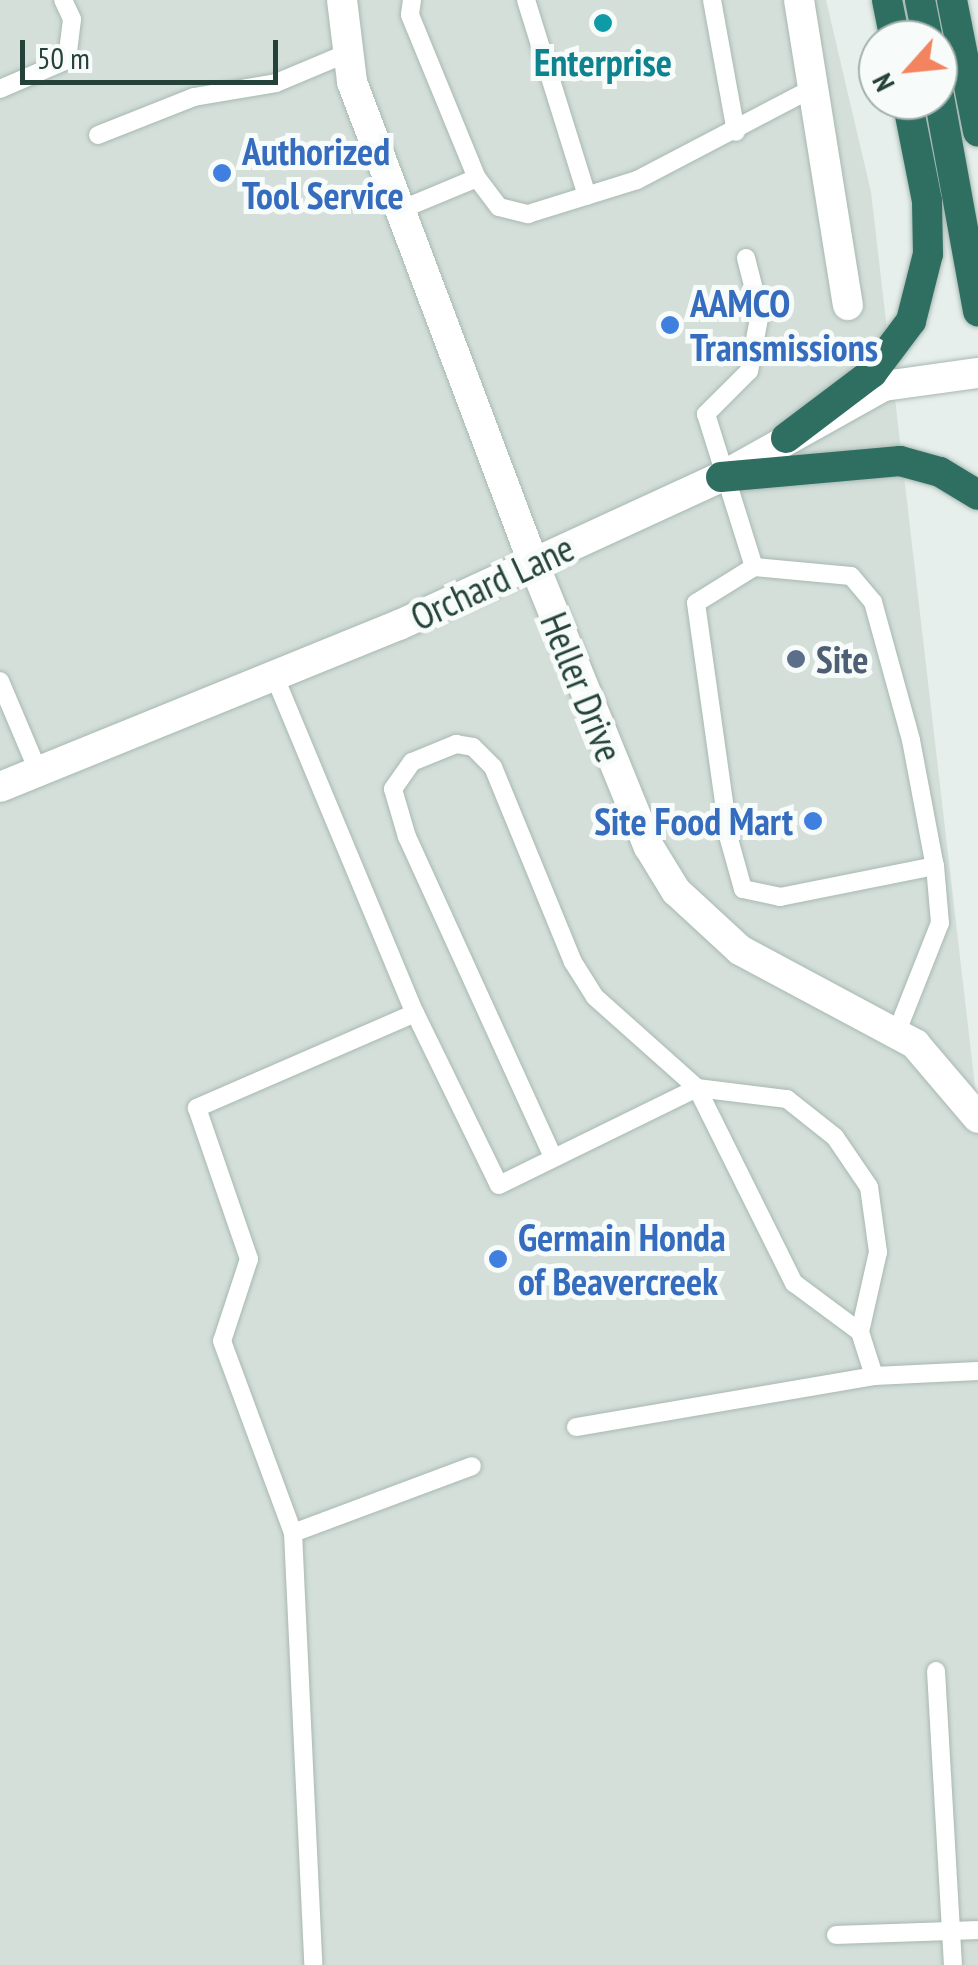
<!DOCTYPE html>
<style>
body{margin:0}
#map{position:relative;width:978px;height:1965px;overflow:hidden;background:#e6efeb;font-family:"PT Sans Narrow",sans-serif}
div>[style]{position:absolute}
[style*='--x']{left:calc(var(--x)*1px);top:calc(var(--y)*1px);width:calc(var(--w)*1px);rotate:calc(var(--a)*1deg)}
.built>*{inset:0;background:#d4dfda}
.roads{filter:drop-shadow(0 0 2px #a8b8b2) drop-shadow(0 0 2px #a8b8b2)}
.lane>*{height:18px;margin:-9px;padding:0 9px;transform-origin:9px;border-radius:9px;background:#fff}
.street>*{height:30px;margin:-15px;padding:0 15px;transform-origin:15px;border-radius:15px;background:#fff}
.secondary>*{height:30px;margin:-15px;padding:0 15px;transform-origin:15px;border-radius:15px;background:#fff}
.highway>*{height:30px;margin:-15px;padding:0 15px;transform-origin:15px;border-radius:15px;background:#2f6f62}
.dots>*{width:28px;height:28px;translate:-50% -50%;box-sizing:border-box;border:5px solid #f7fbf9;border-radius:50%}
span{translate:-50% -50%;white-space:nowrap;text-align:center;line-height:1.15;-webkit-text-stroke:10px #f7fbf9;paint-order:stroke}
.culture-label{font-size:38px;color:#0d838f;font-weight:700}
.shop-label{font-size:38px;color:#366cbe;font-weight:700}
.left{translate:0 -50%;text-align:left}
.right{translate:-100% -50%;text-align:right}
.street-label{font-size:38px;color:#24423a}
.service-label{font-size:38px;color:#4e5e75;font-weight:700}
.north{position:absolute;left:858px;top:20px;width:100px;height:100px;box-sizing:border-box;background:#f7fbf9;border:2px solid #a3b1ad;border-radius:50%;rotate:243deg;font-size:28px;font-weight:700;line-height:40px;text-align:center;color:#24423a}
.north::after{content:'';display:block;margin:auto;width:35px;height:45px;background:#f4845f;clip-path:polygon(50% 0,100% 100%,50% 72%,0 100%)}
.scale{position:absolute;left:20px;top:40px;width:258px;height:45px;box-sizing:border-box;border:5px solid #24423a;border-top:0;padding-left:12px;font-size:30px;line-height:35px;white-space:nowrap;color:#24423a;-webkit-text-stroke:8px #f7fbf9;paint-order:stroke}
</style>
<div id="map">
<div class="built">
<i style="clip-path:polygon(0 0,826px 0,871px 192px,978px 1112px,978px 1965px,0 1965px)"></i>
</div>
<div class="roads">
<div class="lane">
<i style="--x:412;--y:0;--w:15;--a:98"></i>
<i style="--x:410;--y:15;--w:176;--a:67.7"></i>
<i style="--x:526;--y:0;--w:205;--a:72.7"></i>
<i style="--x:712;--y:0;--w:134;--a:79.7"></i>
<i style="--x:0;--y:89;--w:73;--a:-23.4"></i>
<i style="--x:67;--y:60;--w:41;--a:-83"></i>
<i style="--x:72;--y:19;--w:21;--a:-115"></i>
<i style="--x:98;--y:135;--w:103;--a:-21.6"></i>
<i style="--x:194;--y:97;--w:83;--a:-9.7"></i>
<i style="--x:276;--y:83;--w:75;--a:-22.8"></i>
<i style="--x:400;--y:210;--w:83;--a:-22.6"></i>
<i style="--x:477;--y:178;--w:36;--a:53"></i>
<i style="--x:499;--y:207;--w:30;--a:14"></i>
<i style="--x:528;--y:214;--w:114;--a:-17.3"></i>
<i style="--x:637;--y:180;--w:199;--a:-27.6"></i>
<i style="--x:746;--y:258;--w:57;--a:75.7"></i>
<i style="--x:760;--y:313;--w:59;--a:100.7"></i>
<i style="--x:749;--y:371;--w:61;--a:135"></i>
<i style="--x:706;--y:414;--w:160;--a:72.6"></i>
<i style="--x:274;--y:675;--w:366;--a:67.4"></i>
<i style="--x:415;--y:1013;--w:238;--a:156.5"></i>
<i style="--x:197;--y:1108;--w:160;--a:71"></i>
<i style="--x:249;--y:1259;--w:86;--a:108.2"></i>
<i style="--x:222;--y:1341;--w:205;--a:69.7"></i>
<i style="--x:293;--y:1533;--w:432;--a:87.3"></i>
<i style="--x:0;--y:681;--w:98;--a:67.1"></i>
<i style="--x:415;--y:1013;--w:191;--a:64"></i>
<i style="--x:499;--y:1185;--w:220;--a:-26.1"></i>
<i style="--x:697;--y:1088;--w:218;--a:63.6"></i>
<i style="--x:794;--y:1283;--w:82;--a:36.6"></i>
<i style="--x:860;--y:1332;--w:46;--a:72.3"></i>
<i style="--x:874;--y:1376;--w:104;--a:-2.8"></i>
<i style="--x:896;--y:1034;--w:119;--a:-68.4"></i>
<i style="--x:940;--y:923;--w:57;--a:-95"></i>
<i style="--x:935;--y:866;--w:4;--a:-104"></i>
<i style="--x:934;--y:862;--w:124;--a:-100.7"></i>
<i style="--x:911;--y:740;--w:143;--a:-105.4"></i>
<i style="--x:873;--y:602;--w:34;--a:-130"></i>
<i style="--x:851;--y:576;--w:97;--a:-174.7"></i>
<i style="--x:754;--y:567;--w:68;--a:148.2"></i>
<i style="--x:696;--y:603;--w:238;--a:82"></i>
<i style="--x:729;--y:839;--w:52;--a:74.4"></i>
<i style="--x:743;--y:889;--w:38;--a:12"></i>
<i style="--x:780;--y:897;--w:158;--a:-11.3"></i>
<i style="--x:553;--y:1157;--w:352;--a:-114.5"></i>
<i style="--x:407;--y:837;--w:50;--a:-106.3"></i>
<i style="--x:393;--y:789;--w:33;--a:-55"></i>
<i style="--x:412;--y:762;--w:48;--a:-22.2"></i>
<i style="--x:456;--y:744;--w:17;--a:10"></i>
<i style="--x:473;--y:747;--w:28;--a:45"></i>
<i style="--x:493;--y:767;--w:211;--a:67.7"></i>
<i style="--x:573;--y:962;--w:41;--a:57.8"></i>
<i style="--x:595;--y:997;--w:137;--a:41.7"></i>
<i style="--x:697;--y:1088;--w:91;--a:7"></i>
<i style="--x:787;--y:1099;--w:61;--a:38.4"></i>
<i style="--x:835;--y:1137;--w:60;--a:55.8"></i>
<i style="--x:869;--y:1187;--w:66;--a:82.1"></i>
<i style="--x:878;--y:1252;--w:82;--a:102.7"></i>
<i style="--x:576;--y:1427;--w:302;--a:-9.7"></i>
<i style="--x:293;--y:1533;--w:191;--a:-20.5"></i>
<i style="--x:936;--y:1671;--w:294;--a:86.7"></i>
<i style="--x:836;--y:1935;--w:142;--a:-2"></i>
</div>
<div class="street">
<i style="--x:342;--y:0;--w:83;--a:83"></i>
<i style="--x:352;--y:82;--w:513;--a:69.34"></i>
<i style="--x:799;--y:0;--w:309;--a:80.9"></i>
</div>
<div class="secondary">
<i style="--x:533;--y:562;--w:308;--a:67.9"></i>
<i style="--x:649;--y:847;--w:52;--a:58.5"></i>
<i style="--x:676;--y:891;--w:87;--a:42.7"></i>
<i style="--x:740;--y:950;--w:199;--a:28.2"></i>
<i style="--x:915;--y:1044;--w:97;--a:49.6"></i>
<i style="--x:0;--y:787;--w:431;--a:-22.1"></i>
<i style="--x:399;--y:625;--w:354;--a:-24.7"></i>
<i style="--x:721;--y:477;--w:187;--a:-29.2"></i>
<i style="--x:884;--y:386;--w:95;--a:-7.9"></i>
</div>
<div class="highway">
<i style="--x:887;--y:0;--w:41;--a:78.7"></i>
<i style="--x:920;--y:0;--w:41;--a:78.7"></i>
<i style="--x:952;--y:0;--w:134;--a:78.8"></i>
<i style="--x:938;--y:91;--w:224;--a:79.7"></i>
<i style="--x:786;--y:438;--w:108;--a:-37.1"></i>
<i style="--x:872;--y:373;--w:65;--a:-53.1"></i>
<i style="--x:911;--y:321;--w:69;--a:-75.8"></i>
<i style="--x:928;--y:254;--w:53;--a:-91.1"></i>
<i style="--x:927;--y:201;--w:103;--a:-101.2"></i>
<i style="--x:721;--y:477;--w:180;--a:-5.1"></i>
<i style="--x:900;--y:461;--w:41;--a:15.4"></i>
<i style="--x:940;--y:472;--w:44;--a:31.2"></i>
</div>
</div>
<div class="dots">
<i style="left:603px;top:23px;background:#0f9aa8"></i>
<i style="left:222px;top:173px;background:#3f7fe0"></i>
<i style="left:670px;top:325px;background:#3f7fe0"></i>
<i style="left:796px;top:659px;background:#5c6f8a"></i>
<i style="left:813px;top:821px;background:#3f7fe0"></i>
<i style="left:498px;top:1259px;background:#3f7fe0"></i>
</div>
<div class="culture-label">
<span style="left:603px;top:62px">Enterprise</span>
</div>
<div class="shop-label">
<span class="left" style="left:242px;top:173px">Authorized<br>Tool Service</span>
<span class="left" style="left:690px;top:325px">AAMCO<br>Transmissions</span>
<span class="right" style="left:793px;top:821px">Site Food Mart</span>
<span class="left" style="left:518px;top:1259px">Germain Honda<br>of Beavercreek</span>
</div>
<div class="street-label">
<span style="left:492px;top:582px;rotate:-25deg">Orchard Lane</span>
<span style="left:582px;top:687px;rotate:68deg">Heller Drive</span>
</div>
<div class="service-label">
<span class="left" style="left:816px;top:659px">Site</span>
</div>
<div class="north">N</div>
<div class="scale">50 m</div>
</div>
